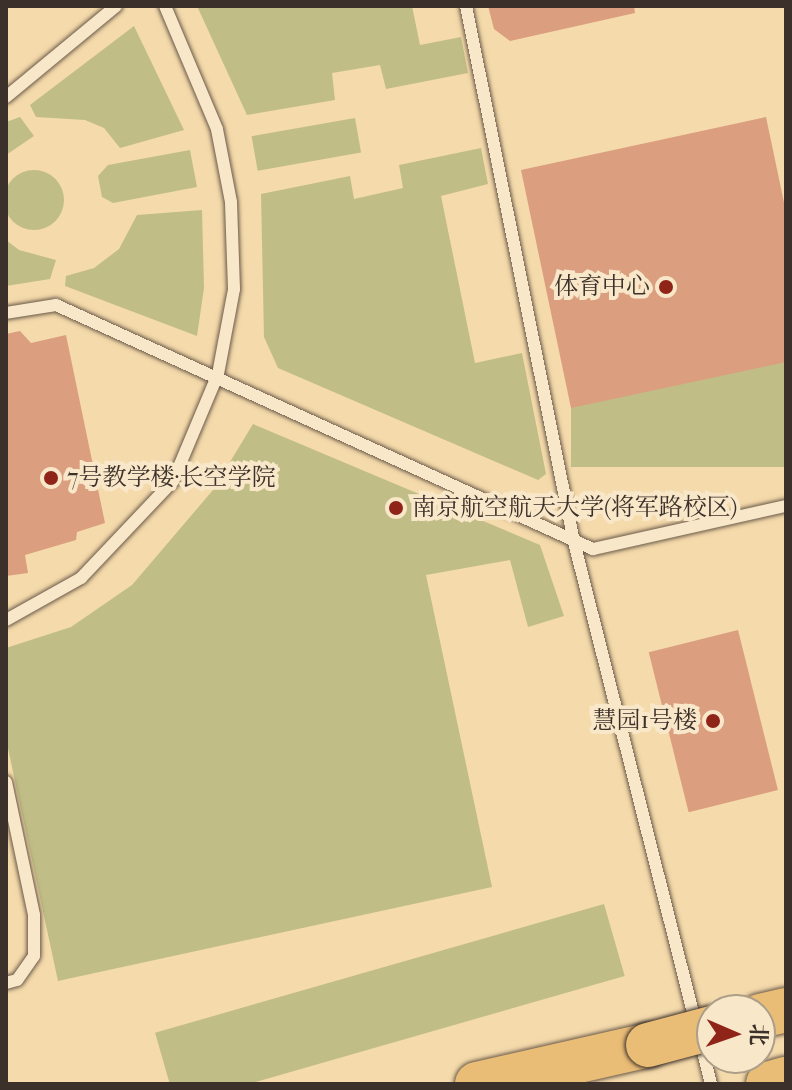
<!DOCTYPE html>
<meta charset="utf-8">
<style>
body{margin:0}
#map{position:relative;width:792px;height:1090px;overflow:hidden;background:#f5daab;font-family:"IM FELL French Canon","Noto Serif SC",serif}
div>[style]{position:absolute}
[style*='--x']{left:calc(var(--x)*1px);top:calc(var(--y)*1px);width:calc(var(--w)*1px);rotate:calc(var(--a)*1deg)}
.green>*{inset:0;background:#c0be86;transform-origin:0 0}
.round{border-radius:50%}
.building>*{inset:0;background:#db9e7f;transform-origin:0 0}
.roads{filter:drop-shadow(0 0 2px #6a5a4a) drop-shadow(0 0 2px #6a5a4a)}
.service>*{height:12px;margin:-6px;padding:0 6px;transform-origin:6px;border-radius:6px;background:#f8e7c8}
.motorway>*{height:44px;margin:-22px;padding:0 22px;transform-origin:22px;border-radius:22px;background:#eabd76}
.bridges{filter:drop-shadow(0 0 2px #3c302a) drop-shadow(0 0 2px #3c302a)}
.motorway-bridge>*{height:44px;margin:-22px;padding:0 22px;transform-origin:22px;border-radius:22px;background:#eabd76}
.dots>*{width:22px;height:22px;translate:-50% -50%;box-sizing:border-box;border:4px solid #f8e7c8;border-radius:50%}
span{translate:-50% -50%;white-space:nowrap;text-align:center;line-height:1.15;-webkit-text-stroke:8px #f8e7c8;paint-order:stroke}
.poi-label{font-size:24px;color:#3c302a}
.right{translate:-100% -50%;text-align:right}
.left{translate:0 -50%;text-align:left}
.frame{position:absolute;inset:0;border:8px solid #3c302a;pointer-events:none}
.north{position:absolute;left:696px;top:994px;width:80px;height:80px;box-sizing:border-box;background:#f8e7c8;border:2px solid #ad9e89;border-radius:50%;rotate:92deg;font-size:22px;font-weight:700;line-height:32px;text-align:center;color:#3c302a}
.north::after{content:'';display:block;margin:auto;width:28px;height:36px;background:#8f2418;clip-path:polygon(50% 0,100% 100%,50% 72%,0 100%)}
</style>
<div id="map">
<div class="green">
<i style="clip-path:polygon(197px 6px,412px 6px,420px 45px,461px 37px,468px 73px,386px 89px,380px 65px,332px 73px,335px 100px,247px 115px)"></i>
<i style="clip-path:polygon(134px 26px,184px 130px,120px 148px,104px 128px,85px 120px,36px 117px,30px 105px)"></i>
<i style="clip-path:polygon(20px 117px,34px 136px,6px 155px,6px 122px)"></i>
<i style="left:355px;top:118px;width:35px;height:105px;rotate:80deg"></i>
<i style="clip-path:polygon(481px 148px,488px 184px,441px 196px,475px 363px,522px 353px,546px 474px,538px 480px,278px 368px,264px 337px,261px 194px,350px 176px,354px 199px,403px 188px,399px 165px)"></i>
<i style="clip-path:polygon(190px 150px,197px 187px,113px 203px,102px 197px,98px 176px,108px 165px)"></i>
<i class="round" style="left:4px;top:170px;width:60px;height:60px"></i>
<i style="clip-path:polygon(202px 210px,204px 288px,197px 336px,65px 286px,66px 276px,94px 268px,119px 249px,137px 215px)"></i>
<i style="clip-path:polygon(6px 240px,19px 250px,56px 260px,50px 279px,6px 286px)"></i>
<i style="left:786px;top:361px;width:106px;height:215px;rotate:90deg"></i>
<i style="clip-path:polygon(253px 424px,540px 545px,564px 616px,528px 627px,510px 560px,426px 575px,492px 887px,58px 981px,6px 739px,6px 648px,71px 627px,132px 585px,213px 490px)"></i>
<i style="left:604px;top:904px;width:75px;height:467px;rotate:74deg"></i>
</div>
<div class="building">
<i style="clip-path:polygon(488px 6px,634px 6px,635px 13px,510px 41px,494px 29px)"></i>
<i style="clip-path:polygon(766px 117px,786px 212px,786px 362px,571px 408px,521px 170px)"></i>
<i style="clip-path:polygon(20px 331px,31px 343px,66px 335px,105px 523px,77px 532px,76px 540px,25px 555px,28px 573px,6px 576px,6px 334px)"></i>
<i style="left:738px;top:630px;width:165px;height:92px;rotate:76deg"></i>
</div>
<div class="roads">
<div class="service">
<i style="--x:466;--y:6;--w:547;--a:78.61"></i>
<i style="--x:574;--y:542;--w:559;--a:75.81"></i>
<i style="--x:6;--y:97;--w:143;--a:-39.6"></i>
<i style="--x:6;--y:313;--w:51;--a:-9.1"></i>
<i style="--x:56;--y:305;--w:590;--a:24.44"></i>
<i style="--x:593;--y:549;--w:198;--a:-12.6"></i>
<i style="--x:6;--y:620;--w:86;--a:-29.2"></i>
<i style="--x:81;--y:578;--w:134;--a:-46.5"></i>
<i style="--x:173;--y:481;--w:116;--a:-67.2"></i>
<i style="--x:218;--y:374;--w:86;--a:-79.3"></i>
<i style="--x:234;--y:289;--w:87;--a:-92"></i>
<i style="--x:231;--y:202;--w:74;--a:-100.9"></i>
<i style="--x:217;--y:129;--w:134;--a:-112.9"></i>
<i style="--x:6;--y:782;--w:136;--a:78.1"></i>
<i style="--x:34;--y:915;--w:41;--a:90"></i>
<i style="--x:34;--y:956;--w:29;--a:125"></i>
<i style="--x:17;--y:980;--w:11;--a:165"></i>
</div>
<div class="motorway">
<i style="--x:760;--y:1016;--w:27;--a:-13"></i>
<i style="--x:477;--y:1084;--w:175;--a:-12.8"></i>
<i style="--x:768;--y:1084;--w:19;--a:-16"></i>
</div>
</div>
<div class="bridges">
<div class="motorway-bridge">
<i style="--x:648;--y:1045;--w:66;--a:-14.9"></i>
</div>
</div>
<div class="dots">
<i style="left:666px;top:287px;background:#8f2418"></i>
<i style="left:51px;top:478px;background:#8f2418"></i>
<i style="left:396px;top:508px;background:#8f2418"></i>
<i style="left:713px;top:721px;background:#8f2418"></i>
</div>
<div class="poi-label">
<span class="right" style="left:650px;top:287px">体育中心</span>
<span class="left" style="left:67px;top:478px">7号教学楼·长空学院</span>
<span class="left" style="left:412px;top:508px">南京航空航天大学(将军路校区)</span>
<span class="right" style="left:697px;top:721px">慧园1号楼</span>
</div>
<div class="frame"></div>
<div class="north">北</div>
</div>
